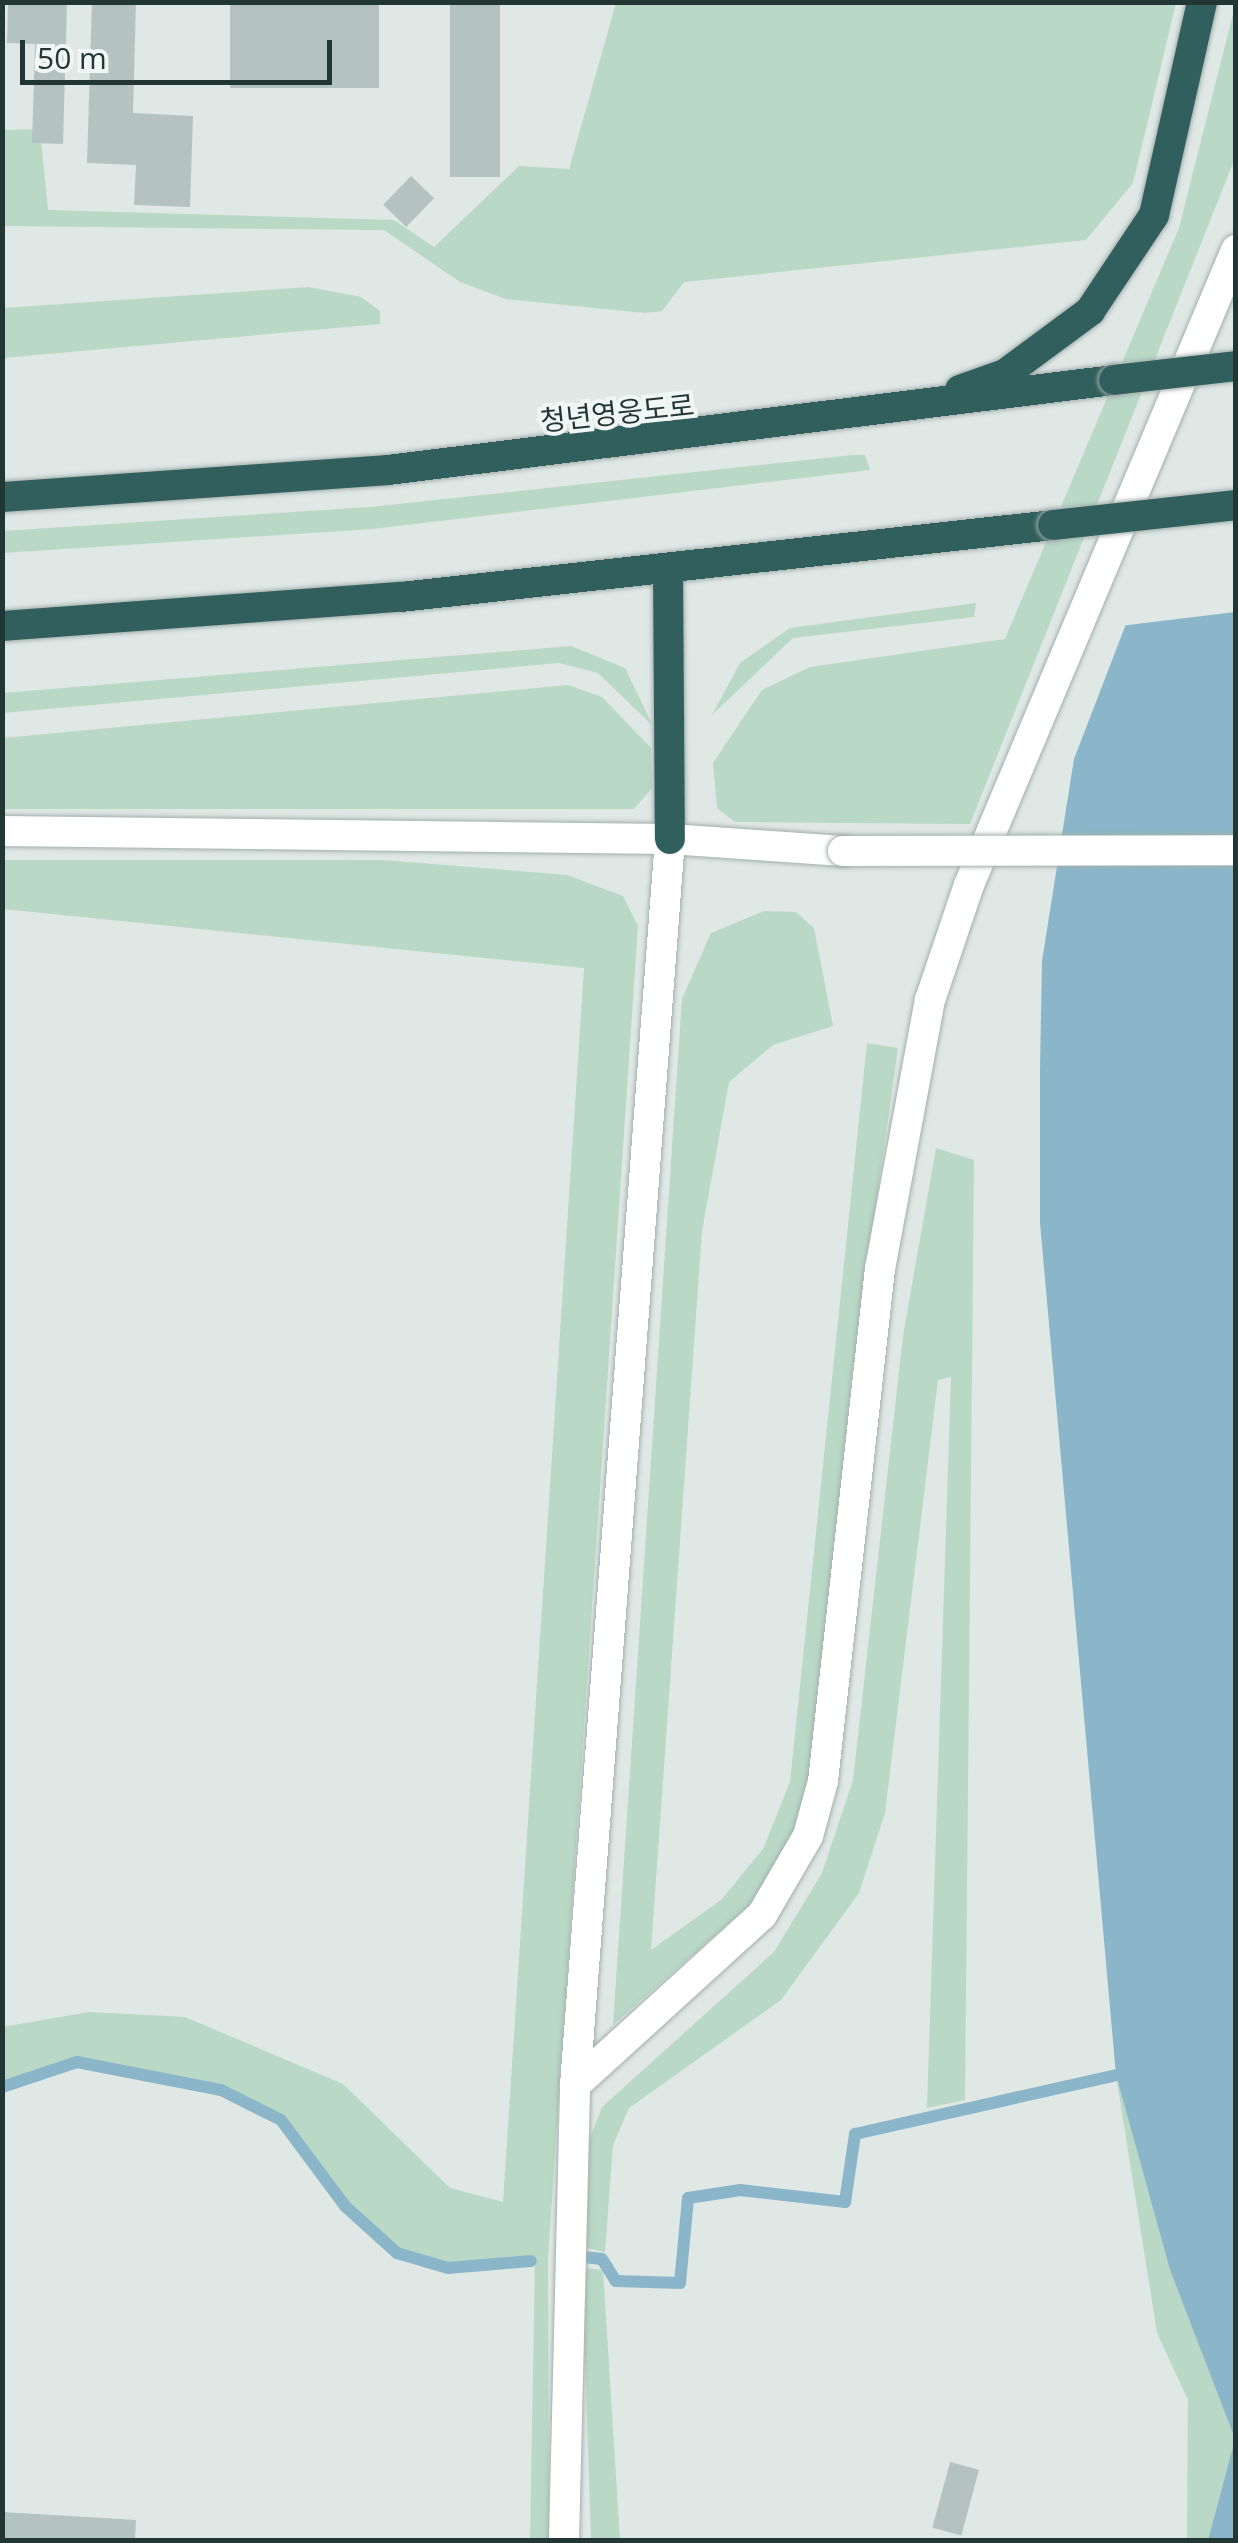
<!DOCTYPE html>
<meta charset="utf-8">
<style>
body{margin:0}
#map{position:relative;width:1238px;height:2543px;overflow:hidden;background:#dfe8e5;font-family:"Open Sans","Noto Sans KR",sans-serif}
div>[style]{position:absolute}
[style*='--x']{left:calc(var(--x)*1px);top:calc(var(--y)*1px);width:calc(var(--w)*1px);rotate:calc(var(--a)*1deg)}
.green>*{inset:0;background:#b9d8c6}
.water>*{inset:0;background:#8bb6c9}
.pier>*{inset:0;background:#dfe8e5}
.stream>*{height:12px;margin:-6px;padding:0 6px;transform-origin:6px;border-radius:6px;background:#8bb6c9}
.building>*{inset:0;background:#b4c3bf;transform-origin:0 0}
.roads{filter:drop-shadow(0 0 2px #a3afac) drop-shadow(0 0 2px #a3afac)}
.tertiary>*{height:30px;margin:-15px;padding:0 15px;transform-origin:15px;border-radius:15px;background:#fff}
.motorway>*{height:30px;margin:-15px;padding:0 15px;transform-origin:15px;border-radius:15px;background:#315f5d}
.bridges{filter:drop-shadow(0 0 2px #a3afac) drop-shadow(0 0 2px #a3afac)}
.tertiary-bridge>*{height:30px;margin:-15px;padding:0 15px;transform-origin:15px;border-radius:15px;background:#fff}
.motorway-bridge>*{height:30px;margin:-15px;padding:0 15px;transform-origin:15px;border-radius:15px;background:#315f5d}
span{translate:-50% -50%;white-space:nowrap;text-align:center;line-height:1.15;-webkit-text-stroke:8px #eff6f3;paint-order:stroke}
.street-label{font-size:28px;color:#223634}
.frame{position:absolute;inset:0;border:5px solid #223634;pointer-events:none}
.scale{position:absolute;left:20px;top:40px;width:312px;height:45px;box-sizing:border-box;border:5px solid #223634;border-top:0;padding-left:12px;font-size:30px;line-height:35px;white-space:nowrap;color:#223634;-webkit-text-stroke:8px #eff6f3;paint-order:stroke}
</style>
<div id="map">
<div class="green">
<i style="clip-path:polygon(616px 3px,1176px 3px,1133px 183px,1086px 240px,684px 282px,662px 311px,645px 313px,506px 299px,460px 282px,384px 230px,3px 226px,2px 130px,40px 129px,48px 210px,394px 220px,434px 247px,519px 166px,569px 169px)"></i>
<i style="clip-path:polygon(1235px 6px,1235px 158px,970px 824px,735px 822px,717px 808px,713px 763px,762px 690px,810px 667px,1005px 639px,1179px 228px)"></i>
<i style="clip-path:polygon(309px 287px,361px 297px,380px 311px,380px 324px,3px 358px,3px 308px)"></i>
<i style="clip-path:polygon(853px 455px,865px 455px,870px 470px,372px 529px,3px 553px,3px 531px,370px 507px)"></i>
<i style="clip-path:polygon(976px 603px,974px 617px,793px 638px,712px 715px,740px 663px,790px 628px)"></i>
<i style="clip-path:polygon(571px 646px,625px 668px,653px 726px,598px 673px,559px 663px,3px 713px,3px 693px)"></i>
<i style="clip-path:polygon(568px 685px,602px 697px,651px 748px,652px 788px,634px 809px,3px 809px,3px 738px)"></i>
<i style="clip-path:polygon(3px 860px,383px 860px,567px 875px,623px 896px,638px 926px,548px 2258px,549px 2540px,530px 2540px,535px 2260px,448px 2264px,399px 2250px,347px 2204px,282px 2117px,222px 2088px,77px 2059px,3px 2084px,3px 2027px,89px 2012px,185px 2017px,343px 2084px,450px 2188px,503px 2202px,584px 968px,3px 909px)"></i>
<i style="clip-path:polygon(764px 911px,796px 912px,814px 928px,833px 1026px,773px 1045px,729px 1082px,702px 1231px,651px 1950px,721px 1900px,763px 1849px,790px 1782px,867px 1043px,898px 1048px,852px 1375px,814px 1758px,801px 1819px,763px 1893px,613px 2025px,682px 999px,711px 933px)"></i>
<i style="clip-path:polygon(936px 1148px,974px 1160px,965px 2100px,927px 2108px,951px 1377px,938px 1380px,885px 1813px,859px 1893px,781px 2000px,629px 2108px,613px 2145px,605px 2252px,582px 2247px,586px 2148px,602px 2107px,774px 1952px,822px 1873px,853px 1780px,903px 1336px)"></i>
<i style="clip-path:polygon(1116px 2075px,1170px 2270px,1235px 2439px,1208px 2540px,1187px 2540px,1188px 2400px,1157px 2333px)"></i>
<i style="clip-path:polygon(582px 2268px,603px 2270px,620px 2540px,591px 2540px)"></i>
</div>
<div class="water">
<i style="clip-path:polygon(1235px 341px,1235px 2540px,1208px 2540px,1235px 2439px,1170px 2270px,1116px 2075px,1040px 1223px,1040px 1069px,1042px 961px,1074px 759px)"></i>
</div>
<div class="pier">
<i style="clip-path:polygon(1235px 336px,1235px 612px,1120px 626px,1231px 340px)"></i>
</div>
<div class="stream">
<i style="--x:2;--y:2087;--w:79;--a:-18.4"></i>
<i style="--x:77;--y:2062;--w:147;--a:11"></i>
<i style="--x:221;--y:2090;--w:67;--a:26.6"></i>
<i style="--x:281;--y:2120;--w:107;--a:53.3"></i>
<i style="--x:345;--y:2206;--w:70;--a:42.1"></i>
<i style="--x:397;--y:2253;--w:53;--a:16.4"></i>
<i style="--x:448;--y:2268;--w:83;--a:-4.8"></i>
<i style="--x:583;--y:2257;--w:19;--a:6"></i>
<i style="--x:602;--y:2259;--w:26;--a:58"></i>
<i style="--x:616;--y:2281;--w:64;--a:1.8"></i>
<i style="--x:680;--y:2283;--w:85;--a:-84.6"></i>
<i style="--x:688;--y:2198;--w:53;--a:-8.7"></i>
<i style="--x:740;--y:2190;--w:106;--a:6.5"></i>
<i style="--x:845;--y:2202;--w:69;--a:-81.6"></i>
<i style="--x:855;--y:2134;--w:268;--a:-12.7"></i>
</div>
<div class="building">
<i style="clip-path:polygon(8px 2px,67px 2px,63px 144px,32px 143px,35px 44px,7px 43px)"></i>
<i style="clip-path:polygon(92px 2px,136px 2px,133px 113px,193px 116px,190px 207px,134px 205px,136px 165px,87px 163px)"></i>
<i style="left:230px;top:2px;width:149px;height:86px"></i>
<i style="left:450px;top:2px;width:50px;height:175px"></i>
<i style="left:411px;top:176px;width:32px;height:40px;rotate:44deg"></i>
<i style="left:950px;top:2462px;width:30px;height:68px;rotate:15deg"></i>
<i style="clip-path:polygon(2px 2512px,136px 2520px,135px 2540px,2px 2540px)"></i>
</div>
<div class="roads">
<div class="tertiary">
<i style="--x:2;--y:831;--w:668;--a:0.69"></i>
<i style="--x:670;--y:839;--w:173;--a:4"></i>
<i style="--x:575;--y:2085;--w:253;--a:-42.3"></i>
<i style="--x:762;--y:1915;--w:91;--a:-59.8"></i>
<i style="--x:808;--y:1836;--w:57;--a:-74.7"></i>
<i style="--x:823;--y:1781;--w:515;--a:-83.65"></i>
<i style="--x:880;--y:1269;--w:274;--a:-79.5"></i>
<i style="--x:930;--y:1000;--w:121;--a:-71.3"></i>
<i style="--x:969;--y:885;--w:689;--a:-67.19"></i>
<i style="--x:564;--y:2540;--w:455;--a:-88.6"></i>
<i style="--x:575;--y:2085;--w:1250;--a:-85.64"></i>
</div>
<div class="motorway">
<i style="--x:960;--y:390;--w:48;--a:-19.6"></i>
<i style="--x:1005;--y:374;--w:106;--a:-36.5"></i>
<i style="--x:1090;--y:311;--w:115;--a:-56.3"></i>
<i style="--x:1154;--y:215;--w:218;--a:-77.3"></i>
<i style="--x:2;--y:497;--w:387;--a:-4"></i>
<i style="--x:388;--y:470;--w:732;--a:-7.07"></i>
<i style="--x:668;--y:568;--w:271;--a:89.6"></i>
<i style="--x:2;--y:626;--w:400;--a:-4.2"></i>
<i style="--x:401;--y:597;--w:656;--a:-6.3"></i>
</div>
</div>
<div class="bridges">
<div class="tertiary-bridge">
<i style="--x:843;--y:851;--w:393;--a:-0.1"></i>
</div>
<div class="motorway-bridge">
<i style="--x:1114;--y:380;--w:123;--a:-6.5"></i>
<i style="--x:1053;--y:525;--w:184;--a:-6.2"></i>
</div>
</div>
<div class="street-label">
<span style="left:617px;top:412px;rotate:-6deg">청년영웅도로</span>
</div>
<div class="frame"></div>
<div class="scale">50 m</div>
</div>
